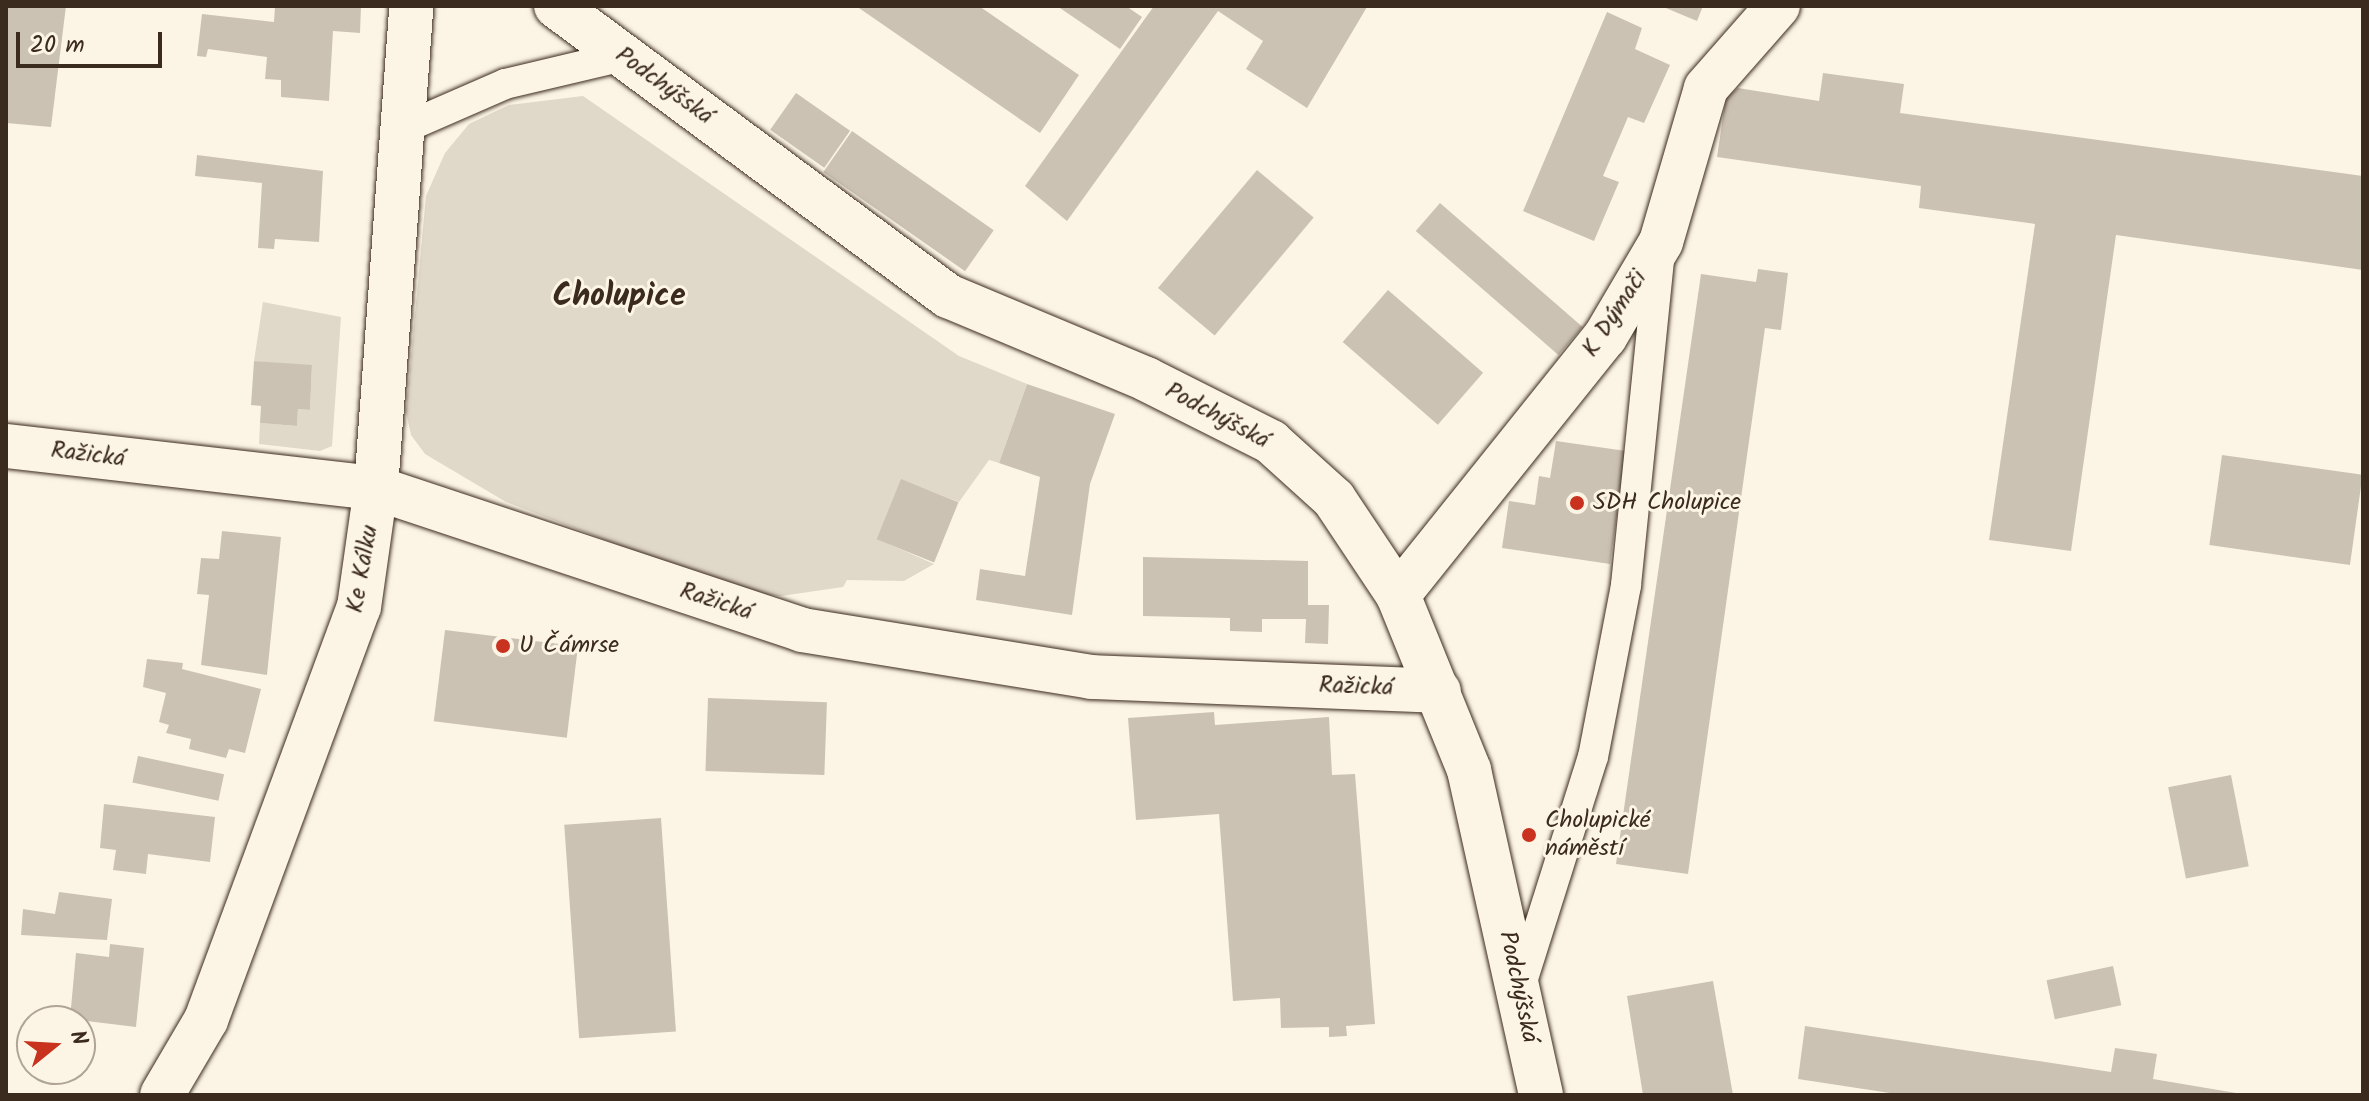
<!DOCTYPE html>
<meta charset="utf-8">
<style>
body{margin:0}
#map{position:relative;width:2369px;height:1101px;overflow:hidden;background:#fcf5e5;font-family:Kalam,sans-serif}
div>[style]{position:absolute}
[style*='--x']{left:calc(var(--x)*1px);top:calc(var(--y)*1px);width:calc(var(--w)*1px);rotate:calc(var(--a)*1deg)}
.green>*{inset:0;background:#e0d8c8}
.building>*{inset:0;background:#ccc2b3;transform-origin:0 0}
.roads{filter:drop-shadow(0 0 2px #3b2a1e) drop-shadow(0 0 2px #3b2a1e)}
.service>*{height:30px;margin:-15px;padding:0 15px;transform-origin:15px;border-radius:15px;background:#fcf5e5}
.minor>*{height:44px;margin:-22px;padding:0 22px;transform-origin:22px;border-radius:22px;background:#fcf5e5}
.tertiary>*{height:44px;margin:-22px;padding:0 22px;transform-origin:22px;border-radius:22px;background:#fcf5e5}
.dots>*{width:22px;height:22px;translate:-50% -50%;box-sizing:border-box;border:4px solid #fcf5e5;border-radius:50%}
span{translate:-50% -50%;white-space:nowrap;text-align:center;line-height:1.15;-webkit-text-stroke:6px #fcf5e5;paint-order:stroke}
.street-label{font-size:24px;color:#3b2a1e}
.poi-label{font-size:24px;color:#3b2a1e}
.left{translate:0 -50%;text-align:left}
.district-label{font-size:32px;color:#3b2a1e;font-weight:700}
.frame{position:absolute;inset:0;border:8px solid #3b2a1e;pointer-events:none}
.north{position:absolute;left:16px;top:1005px;width:80px;height:80px;box-sizing:border-box;background:#fcf5e5;border:2px solid #afa495;border-radius:50%;rotate:72deg;font-size:22px;font-weight:700;line-height:32px;text-align:center;color:#3b2a1e}
.north::after{content:'';display:block;margin:auto;width:28px;height:36px;background:#c8321e;clip-path:polygon(50% 0,100% 100%,50% 72%,0 100%)}
.scale{position:absolute;left:16px;top:32px;width:146px;height:36px;box-sizing:border-box;border:4px solid #3b2a1e;border-top:0;padding-left:10px;font-size:24px;line-height:28px;white-space:nowrap;color:#3b2a1e;-webkit-text-stroke:6px #fcf5e5;paint-order:stroke}
</style>
<div id="map">
<div class="green">
<i style="clip-path:polygon(583px 96px,959px 356px,1027px 384px,999px 463px,989px 460px,959px 502px,902px 480px,880px 540px,934px 564px,904px 581px,847px 580px,843px 587px,781px 596px,745px 593px,506px 502px,425px 454px,411px 435px,406px 412px,426px 196px,445px 153px,469px 124px,509px 105px)"></i>
<i style="clip-path:polygon(263px 302px,341px 317px,332px 446px,320px 451px,259px 444px,260px 423px,297px 426px,298px 409px,310px 410px,312px 366px,254px 361px)"></i>
</div>
<div class="building">
<i style="clip-path:polygon(6px 6px,66px 6px,51px 127px,6px 123px)"></i>
<i style="clip-path:polygon(275px 6px,361px 6px,360px 33px,333px 31px,329px 101px,281px 97px,281px 80px,265px 79px,267px 57px,208px 49px,206px 57px,197px 56px,202px 14px,274px 22px)"></i>
<i style="clip-path:polygon(856px 6px,979px 6px,1079px 75px,1040px 133px)"></i>
<i style="clip-path:polygon(1057px 6px,1126px 6px,1142px 17px,1120px 49px)"></i>
<i style="clip-path:polygon(1154px 6px,1367px 7px,1307px 108px,1246px 69px,1263px 41px,1218px 11px,1067px 221px,1025px 186px)"></i>
<i style="clip-path:polygon(1661px 6px,1703px 6px,1697px 21px)"></i>
<i style="clip-path:polygon(1607px 12px,1642px 28px,1635px 49px,1670px 65px,1644px 123px,1628px 117px,1603px 176px,1619px 182px,1594px 241px,1523px 211px)"></i>
<i style="clip-path:polygon(1823px 73px,1904px 84px,1900px 113px,2363px 176px,2363px 270px,2116px 235px,2071px 551px,1989px 540px,2035px 224px,1919px 208px,1921px 186px,1717px 157px,1726px 97px,1738px 88px,1819px 101px)"></i>
<i style="left:796px;top:93px;width:66px;height:45px;rotate:35deg"></i>
<i style="left:852px;top:131px;width:173px;height:50px;rotate:35deg"></i>
<i style="clip-path:polygon(197px 155px,323px 171px,319px 242px,275px 239px,274px 249px,258px 248px,262px 183px,195px 176px)"></i>
<i style="left:1257px;top:170px;width:74px;height:154px;rotate:40deg"></i>
<i style="left:1440px;top:203px;width:189px;height:37px;rotate:41deg"></i>
<i style="clip-path:polygon(1758px 269px,1788px 273px,1781px 330px,1765px 328px,1688px 874px,1616px 864px,1701px 274px,1756px 282px)"></i>
<i style="left:1388px;top:290px;width:126px;height:69px;rotate:41deg"></i>
<i style="clip-path:polygon(254px 361px,312px 365px,310px 410px,298px 409px,297px 426px,260px 423px,261px 406px,251px 405px)"></i>
<i style="clip-path:polygon(1027px 384px,1115px 414px,1090px 484px,1072px 615px,976px 600px,980px 569px,1025px 576px,1040px 477px,999px 463px)"></i>
<i style="clip-path:polygon(1556px 441px,1626px 451px,1610px 564px,1502px 548px,1509px 501px,1535px 505px,1539px 476px,1550px 478px)"></i>
<i style="left:2222px;top:455px;width:142px;height:91px;rotate:8deg"></i>
<i style="left:901px;top:479px;width:62px;height:65px;rotate:22deg"></i>
<i style="clip-path:polygon(222px 531px,281px 537px,267px 675px,201px 665px,209px 595px,197px 594px,201px 558px,219px 559px)"></i>
<i style="clip-path:polygon(1143px 557px,1308px 561px,1308px 605px,1329px 605px,1328px 644px,1305px 643px,1306px 619px,1262px 619px,1262px 632px,1230px 631px,1230px 618px,1143px 616px)"></i>
<i style="left:445px;top:630px;width:134px;height:92px;rotate:7deg"></i>
<i style="clip-path:polygon(147px 659px,183px 663px,182px 669px,261px 689px,245px 753px,229px 749px,226px 758px,189px 749px,191px 739px,166px 733px,169px 725px,159px 722px,166px 693px,143px 687px)"></i>
<i style="left:708px;top:698px;width:119px;height:73px;rotate:2deg"></i>
<i style="clip-path:polygon(1214px 712px,1215px 725px,1329px 717px,1332px 775px,1355px 774px,1375px 1024px,1346px 1026px,1347px 1036px,1329px 1037px,1329px 1027px,1281px 1028px,1280px 998px,1233px 1001px,1219px 814px,1136px 820px,1128px 718px)"></i>
<i style="left:138px;top:756px;width:88px;height:27px;rotate:12deg"></i>
<i style="left:2231px;top:775px;width:93px;height:64px;rotate:79deg"></i>
<i style="clip-path:polygon(104px 804px,215px 817px,210px 862px,148px 854px,146px 874px,113px 870px,116px 850px,100px 848px)"></i>
<i style="left:661px;top:818px;width:214px;height:97px;rotate:86deg"></i>
<i style="clip-path:polygon(59px 892px,112px 899px,107px 940px,21px 935px,23px 909px,55px 914px)"></i>
<i style="clip-path:polygon(110px 944px,144px 948px,136px 1027px,70px 1019px,76px 953px,109px 957px)"></i>
<i style="left:2113px;top:966px;width:40px;height:68px;rotate:78deg"></i>
<i style="clip-path:polygon(1713px 981px,1733px 1095px,1643px 1095px,1627px 996px)"></i>
<i style="clip-path:polygon(1805px 1026px,2111px 1072px,2115px 1048px,2157px 1054px,2153px 1079px,2248px 1095px,1903px 1095px,1798px 1079px)"></i>
</div>
<div class="roads">
<div class="service">
<i style="--x:402;--y:129;--w:112;--a:-23.6"></i>
<i style="--x:505;--y:84;--w:121;--a:-13.3"></i>
<i style="--x:1520;--y:988;--w:242;--a:-72.5"></i>
<i style="--x:1593;--y:757;--w:175;--a:-79.1"></i>
<i style="--x:1626;--y:585;--w:335;--a:-84.2"></i>
</div>
<div class="minor">
<i style="--x:6;--y:446;--w:372;--a:6.5"></i>
<i style="--x:376;--y:488;--w:449;--a:18.4"></i>
<i style="--x:802;--y:630;--w:293;--a:9.2"></i>
<i style="--x:1091;--y:677;--w:348;--a:2.3"></i>
<i style="--x:1398;--y:595;--w:331;--a:-51.3"></i>
<i style="--x:1605;--y:337;--w:110;--a:-59.5"></i>
<i style="--x:1661;--y:242;--w:160;--a:-73.7"></i>
<i style="--x:1706;--y:88;--w:109;--a:-48.7"></i>
<i style="--x:162;--y:1095;--w:87;--a:-59.6"></i>
<i style="--x:206;--y:1020;--w:440;--a:-69.7"></i>
<i style="--x:359;--y:607;--w:120;--a:-81.9"></i>
<i style="--x:376;--y:488;--w:483;--a:-85.8"></i>
</div>
<div class="tertiary">
<i style="--x:556;--y:6;--w:488;--a:36.5"></i>
<i style="--x:948;--y:296;--w:215;--a:22.7"></i>
<i style="--x:1146;--y:379;--w:140;--a:26.7"></i>
<i style="--x:1271;--y:442;--w:85;--a:42.1"></i>
<i style="--x:1334;--y:499;--w:115;--a:56.3"></i>
<i style="--x:1398;--y:595;--w:189;--a:67.9"></i>
<i style="--x:1469;--y:770;--w:333;--a:77.5"></i>
</div>
</div>
<div class="dots">
<i style="left:1577px;top:503px;background:#c8321e"></i>
<i style="left:503px;top:646px;background:#c8321e"></i>
<i style="left:1529px;top:835px;background:#c8321e"></i>
</div>
<div class="street-label">
<span style="left:664px;top:86px;rotate:36deg">Podchýšská</span>
<span style="left:1615px;top:314px;rotate:-57deg">K Dýmači</span>
<span style="left:1217px;top:416px;rotate:28deg">Podchýšská</span>
<span style="left:88px;top:455px;rotate:7deg">Ražická</span>
<span style="left:363px;top:569px;rotate:-80deg">Ke Kálku</span>
<span style="left:716px;top:602px;rotate:18deg">Ražická</span>
<span style="left:1356px;top:687px;rotate:2deg">Ražická</span>
<span style="left:1518px;top:987px;rotate:78deg">Podchýšská</span>
</div>
<div class="poi-label">
<span class="left" style="left:1593px;top:503px">SDH Cholupice</span>
<span class="left" style="left:519px;top:646px">U Čámrse</span>
<span class="left" style="left:1545px;top:835px">Cholupické<br>náměstí</span>
</div>
<div class="district-label">
<span style="left:619px;top:297px">Cholupice</span>
</div>
<div class="frame"></div>
<div class="north">N</div>
<div class="scale">20 m</div>
</div>
